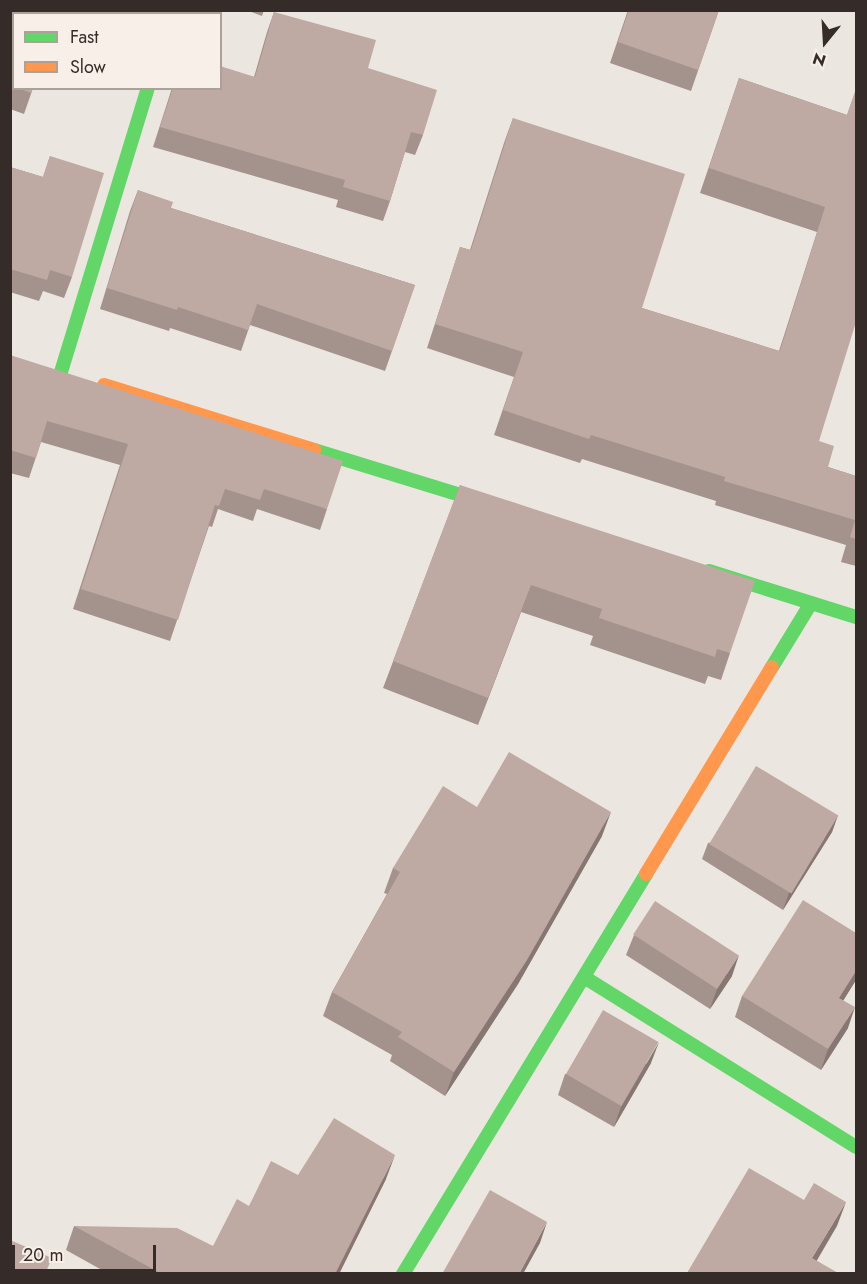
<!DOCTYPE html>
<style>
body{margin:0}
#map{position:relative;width:867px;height:1284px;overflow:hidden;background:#ece6e0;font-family:Jost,sans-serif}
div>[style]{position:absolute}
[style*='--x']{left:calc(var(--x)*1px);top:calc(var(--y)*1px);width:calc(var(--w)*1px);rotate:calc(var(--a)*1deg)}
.street>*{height:33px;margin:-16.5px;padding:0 16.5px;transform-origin:16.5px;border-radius:16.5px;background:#c5beba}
.fast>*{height:14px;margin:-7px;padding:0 7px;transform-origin:7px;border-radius:7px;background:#63d668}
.slow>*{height:14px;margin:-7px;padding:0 7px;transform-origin:7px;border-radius:7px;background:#ff974d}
.wall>*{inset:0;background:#a4928c;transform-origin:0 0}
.shaded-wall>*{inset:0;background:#867772}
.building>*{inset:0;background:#bfaaa3;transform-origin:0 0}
span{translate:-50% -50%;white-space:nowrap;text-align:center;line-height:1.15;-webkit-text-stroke:5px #f8f0e8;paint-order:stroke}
.frame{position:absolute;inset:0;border:12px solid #352b28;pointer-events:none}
.legend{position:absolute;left:12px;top:12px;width:210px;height:78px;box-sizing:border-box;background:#f8f0e8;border:2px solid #aaa19b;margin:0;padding:8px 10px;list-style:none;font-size:18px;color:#352b28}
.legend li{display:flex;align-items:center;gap:12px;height:30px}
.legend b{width:30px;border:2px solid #aaa19b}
.north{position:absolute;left:795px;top:12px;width:60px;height:60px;-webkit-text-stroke:4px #f8f0e8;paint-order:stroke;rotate:198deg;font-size:16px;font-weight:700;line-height:24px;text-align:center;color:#352b28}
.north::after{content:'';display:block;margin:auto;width:21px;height:27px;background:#352b28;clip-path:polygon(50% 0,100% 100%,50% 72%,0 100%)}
.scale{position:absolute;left:12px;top:1245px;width:144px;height:27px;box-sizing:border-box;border:3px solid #352b28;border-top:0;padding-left:8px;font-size:18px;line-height:21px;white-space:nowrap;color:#352b28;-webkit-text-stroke:4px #f8f0e8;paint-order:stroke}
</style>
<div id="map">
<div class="street">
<i style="--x:171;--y:14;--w:4;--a:-76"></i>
</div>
<div class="fast">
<i style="--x:61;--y:372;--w:297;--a:-73"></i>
<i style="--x:314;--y:450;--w:194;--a:17.1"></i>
<i style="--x:709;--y:571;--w:154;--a:17.4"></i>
<i style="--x:772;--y:667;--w:75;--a:-58.6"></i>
<i style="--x:584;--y:977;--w:321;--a:32"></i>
<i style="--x:403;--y:1274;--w:468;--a:-58.7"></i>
</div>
<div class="slow">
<i style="--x:104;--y:385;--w:220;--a:17.2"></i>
<i style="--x:646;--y:874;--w:242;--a:-58.7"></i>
</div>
<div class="wall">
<i style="clip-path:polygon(10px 10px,14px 14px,14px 88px,33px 88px,24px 114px,10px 109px)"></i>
<i style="left:41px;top:10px;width:116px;height:4px"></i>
<i style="clip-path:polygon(246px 10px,264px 10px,262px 16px)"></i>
<i style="clip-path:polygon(628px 10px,719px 10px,691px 91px,610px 63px)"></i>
<i style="clip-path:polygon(274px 12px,368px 68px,423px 135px,415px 155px,405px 152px,390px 201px,383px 221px,336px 207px,338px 200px,153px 147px,172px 88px,220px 88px,254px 77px,267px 32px)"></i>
<i style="clip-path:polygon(739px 78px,847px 115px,855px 92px,819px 441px,828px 467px,856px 476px,856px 566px,841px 562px,846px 545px,715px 505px,716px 501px,582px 459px,580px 463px,494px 435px,514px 377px,427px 348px,460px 247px,470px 250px,504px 143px,513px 118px,642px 308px,779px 351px,817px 232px,700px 193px)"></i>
<i style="clip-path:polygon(50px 156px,72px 277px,64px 298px,43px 291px,39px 301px,10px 292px,10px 167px,43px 177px)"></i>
<i style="clip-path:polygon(138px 190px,171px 208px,415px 285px,385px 371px,250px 325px,241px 351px,170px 328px,169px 331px,100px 309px,130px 211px)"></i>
<i style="clip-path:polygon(10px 355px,327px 509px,320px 530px,257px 509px,253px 521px,218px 509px,212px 527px,209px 526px,170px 641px,73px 609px,120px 465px,41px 442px,29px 478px,10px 473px)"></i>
<i style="clip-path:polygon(460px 485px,730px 653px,721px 680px,708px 676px,705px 684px,590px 645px,593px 636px,521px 612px,478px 725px,383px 688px)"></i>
<i style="clip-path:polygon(477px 807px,602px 836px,518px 984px,445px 1096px,390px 1061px,392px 1055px,323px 1016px,332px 992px,387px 894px,384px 893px,393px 868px)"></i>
<i style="clip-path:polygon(838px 815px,832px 832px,783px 910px,702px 859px,708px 843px)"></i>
<i style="clip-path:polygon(856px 933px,856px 980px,843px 1000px,848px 1028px,821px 1070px,735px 1017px,742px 996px)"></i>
<i style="clip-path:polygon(634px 935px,732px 976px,710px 1009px,626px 955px)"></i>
<i style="clip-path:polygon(651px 1063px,614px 1127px,558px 1095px,565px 1074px)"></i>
<i style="clip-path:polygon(298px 1175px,386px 1179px,339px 1274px,109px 1274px,66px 1250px,74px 1226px,213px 1246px,249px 1206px)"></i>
</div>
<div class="shaded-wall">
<i style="clip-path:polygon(531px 585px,521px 612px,478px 725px,488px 698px)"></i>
<i style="clip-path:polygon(611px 812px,602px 836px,518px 984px,445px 1096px,454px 1072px)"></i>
<i style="clip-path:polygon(838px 815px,832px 832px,783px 910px,789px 893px)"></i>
<i style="clip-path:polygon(739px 955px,732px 976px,710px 1009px,717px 989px)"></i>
<i style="clip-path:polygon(856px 971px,856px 980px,832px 1019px,839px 998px)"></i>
<i style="clip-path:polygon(855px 1007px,848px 1028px,821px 1070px,828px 1049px)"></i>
<i style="clip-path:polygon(659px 1042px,651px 1063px,614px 1127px,621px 1107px)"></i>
<i style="clip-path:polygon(395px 1155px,386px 1179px,339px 1274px,335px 1274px)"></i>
<i style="clip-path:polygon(846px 1202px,837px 1226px,809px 1274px,812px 1258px)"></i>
<i style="clip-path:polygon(547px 1222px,540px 1243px,523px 1274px,519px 1274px)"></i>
</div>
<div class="building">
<i style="clip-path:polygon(10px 10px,28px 10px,36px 14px,14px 14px,14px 87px,10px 86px)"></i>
<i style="left:55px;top:10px;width:102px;height:10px"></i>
<i style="clip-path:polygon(629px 10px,719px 10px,698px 70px,618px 42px)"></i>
<i style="clip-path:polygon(274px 12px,376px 40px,368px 68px,437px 90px,423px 135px,411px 132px,390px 201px,343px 187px,345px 180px,160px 127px,173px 88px,220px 88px,220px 66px,255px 77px)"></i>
<i style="clip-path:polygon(739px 78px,847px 115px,855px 92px,856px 92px,856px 322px,819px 441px,834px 446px,828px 467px,856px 476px,856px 539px,850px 537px,855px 520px,724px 481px,725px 477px,591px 435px,589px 439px,503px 410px,523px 352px,435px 324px,460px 247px,471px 250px,513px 118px,685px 174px,642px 308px,780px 351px,825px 207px,709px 168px)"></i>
<i style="clip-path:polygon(18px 88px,33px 88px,31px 93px)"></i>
<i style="clip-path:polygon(50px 156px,104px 173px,72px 277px,50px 270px,47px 280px,10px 269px,10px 167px,43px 177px)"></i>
<i style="clip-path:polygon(138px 190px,173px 202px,171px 208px,415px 285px,392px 351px,257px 304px,248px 330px,178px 307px,177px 310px,107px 288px)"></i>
<i style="clip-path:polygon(10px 355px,343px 461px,327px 509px,264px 489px,260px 500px,225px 489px,219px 506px,215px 505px,178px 620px,81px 589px,128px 444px,47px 421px,36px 458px,10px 450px)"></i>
<i style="clip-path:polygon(460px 485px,755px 581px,730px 653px,717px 649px,715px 657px,599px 618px,602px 609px,531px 585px,488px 698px,393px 661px)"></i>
<i style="clip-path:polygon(509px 752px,611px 812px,527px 960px,454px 1072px,398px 1037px,402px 1032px,332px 992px,400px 872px,393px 868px,443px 786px,477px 807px)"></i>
<i style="left:756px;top:766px;width:96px;height:91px;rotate:31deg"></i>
<i style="clip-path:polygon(803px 900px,856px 933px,856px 971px,839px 998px,855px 1007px,828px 1049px,742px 996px)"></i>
<i style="left:655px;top:901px;width:100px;height:40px;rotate:33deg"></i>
<i style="left:603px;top:1010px;width:64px;height:74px;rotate:30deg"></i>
<i style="clip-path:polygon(334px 1118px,395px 1155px,335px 1274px,162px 1274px,74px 1226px,177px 1228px,213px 1246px,237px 1199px,249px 1206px,271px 1161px,298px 1175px)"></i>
<i style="clip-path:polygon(749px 1168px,804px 1200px,814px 1183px,846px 1202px,812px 1258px,840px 1274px,687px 1273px)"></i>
<i style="clip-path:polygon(490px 1190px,547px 1222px,519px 1274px,442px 1274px)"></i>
<i style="clip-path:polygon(10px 1240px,52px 1258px,45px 1274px,10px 1274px)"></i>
</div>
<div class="frame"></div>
<ul class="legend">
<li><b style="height:8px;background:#63d668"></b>Fast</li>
<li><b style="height:8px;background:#ff974d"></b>Slow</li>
</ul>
<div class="north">N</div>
<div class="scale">20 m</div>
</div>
